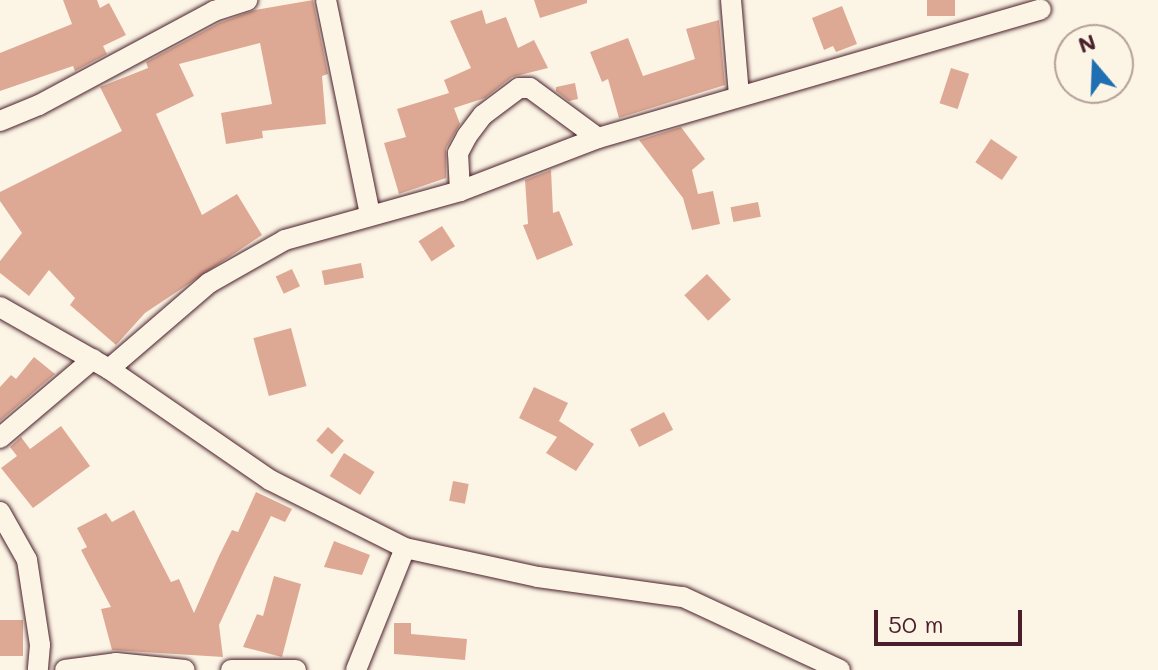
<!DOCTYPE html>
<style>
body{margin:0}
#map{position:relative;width:1158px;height:670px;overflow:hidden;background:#fcf5e5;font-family:Mali,sans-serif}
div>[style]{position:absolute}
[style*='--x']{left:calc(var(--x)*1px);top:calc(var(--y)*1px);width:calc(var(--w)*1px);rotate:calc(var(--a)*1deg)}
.building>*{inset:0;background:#dea994;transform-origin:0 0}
.roads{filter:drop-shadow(0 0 2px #4a1f2b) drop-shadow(0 0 2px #4a1f2b)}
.street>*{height:20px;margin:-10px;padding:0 10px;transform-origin:10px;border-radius:10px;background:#fcf5e5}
span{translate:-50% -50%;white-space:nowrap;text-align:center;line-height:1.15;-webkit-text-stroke:6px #fcf5e5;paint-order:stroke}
.north{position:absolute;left:1054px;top:24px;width:80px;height:80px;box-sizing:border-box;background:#fcf5e5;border:2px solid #b59f9b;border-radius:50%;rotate:341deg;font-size:22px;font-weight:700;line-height:32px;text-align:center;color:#4a1f2b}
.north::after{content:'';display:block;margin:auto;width:28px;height:36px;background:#1f6fb2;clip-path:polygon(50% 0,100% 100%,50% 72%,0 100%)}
.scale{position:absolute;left:874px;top:610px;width:148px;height:36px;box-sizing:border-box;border:4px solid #4a1f2b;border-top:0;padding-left:10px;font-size:24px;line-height:28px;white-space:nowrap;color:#4a1f2b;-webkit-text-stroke:6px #fcf5e5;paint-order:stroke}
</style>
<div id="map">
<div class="building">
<i style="clip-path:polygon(63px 0,97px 0,100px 8px,109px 3px,126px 35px,103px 46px,107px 54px,75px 71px,73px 66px,0 91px,0 53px,72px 24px)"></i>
<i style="clip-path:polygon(313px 0,328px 74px,322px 76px,326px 124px,262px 131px,263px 138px,226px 144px,221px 113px,272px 104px,260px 43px,179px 64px,194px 96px,156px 114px,202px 215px,237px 194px,262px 235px,145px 313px,116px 345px,70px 305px,75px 298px,49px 270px,29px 296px,0 273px,0 261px,22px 233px,0 201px,0 192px,122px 131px,100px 87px,148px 68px,146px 62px,219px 23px,255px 10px)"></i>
<i style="clip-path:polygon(534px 0,587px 0,587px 3px,540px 18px)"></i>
<i style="left:927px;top:0;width:28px;height:16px"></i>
<i style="clip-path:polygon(842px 6px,857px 44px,836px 52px,833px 46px,824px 50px,812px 18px)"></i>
<i style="clip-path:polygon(482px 10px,486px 24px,506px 17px,518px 48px,534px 40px,548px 68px,512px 77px,485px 98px,454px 108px,460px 124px,446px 148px,446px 178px,399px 194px,384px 143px,406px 137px,397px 109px,449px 93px,444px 80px,471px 68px,450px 21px)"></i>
<i style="clip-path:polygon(719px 20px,725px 85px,619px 118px,608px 79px,602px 82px,590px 52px,628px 38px,643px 76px,695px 59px,686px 29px)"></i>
<i style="left:951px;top:68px;width:19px;height:37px;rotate:18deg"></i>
<i style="clip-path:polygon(575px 83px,578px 99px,569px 101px,556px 91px,556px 87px)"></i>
<i style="clip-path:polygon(681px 127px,705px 159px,692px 170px,698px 194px,713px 191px,720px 224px,692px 230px,683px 198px,639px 140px)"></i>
<i style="left:991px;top:139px;width:32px;height:28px;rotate:34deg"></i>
<i style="clip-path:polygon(551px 170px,553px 213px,559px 211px,573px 245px,537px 260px,523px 225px,528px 224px,525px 180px)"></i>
<i style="left:758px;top:202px;width:15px;height:28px;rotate:79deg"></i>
<i style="left:442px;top:226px;width:24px;height:28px;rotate:57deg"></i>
<i style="left:361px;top:263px;width:15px;height:40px;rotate:79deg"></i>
<i style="left:292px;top:269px;width:19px;height:18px;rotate:65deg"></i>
<i style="left:707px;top:274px;width:35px;height:31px;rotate:47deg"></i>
<i style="left:291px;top:328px;width:60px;height:39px;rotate:75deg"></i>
<i style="clip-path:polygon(34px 357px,55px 374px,0 421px,0 387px,11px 375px,16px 379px)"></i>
<i style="clip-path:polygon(534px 387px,568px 403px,559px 421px,594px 444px,576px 471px,546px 453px,557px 437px,519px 418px)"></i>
<i style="left:664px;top:412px;width:20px;height:38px;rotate:63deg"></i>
<i style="clip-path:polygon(61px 426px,90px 466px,33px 508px,1px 468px,17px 456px,10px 447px,21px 437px,30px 449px)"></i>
<i style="left:328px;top:427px;width:21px;height:18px;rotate:41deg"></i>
<i style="left:344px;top:453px;width:36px;height:27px;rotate:32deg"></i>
<i style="left:453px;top:481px;width:16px;height:20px;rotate:11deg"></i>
<i style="clip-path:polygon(256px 492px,292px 509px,285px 522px,271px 516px,245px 569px,219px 625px,223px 657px,112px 650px,101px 609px,111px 607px,81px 550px,87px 547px,77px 528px,106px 513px,112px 522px,134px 510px,171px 582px,179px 579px,194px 613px,219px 556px,232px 530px,238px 532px)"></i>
<i style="clip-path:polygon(334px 541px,370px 555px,362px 575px,324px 567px)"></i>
<i style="clip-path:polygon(274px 576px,301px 584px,282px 657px,243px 647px,257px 614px,263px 616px)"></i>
<i style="left:0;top:620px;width:23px;height:36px"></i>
<i style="clip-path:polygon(394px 623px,411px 623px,411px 634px,467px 639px,465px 660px,394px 654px)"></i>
</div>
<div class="roads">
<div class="street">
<i style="--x:326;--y:0;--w:218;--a:78.4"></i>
<i style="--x:731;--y:0;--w:96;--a:85.2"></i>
<i style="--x:0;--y:121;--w:42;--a:-22.3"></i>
<i style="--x:39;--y:105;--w:199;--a:-28.2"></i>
<i style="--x:214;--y:11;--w:35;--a:-18"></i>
<i style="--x:460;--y:191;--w:38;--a:-93"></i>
<i style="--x:458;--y:153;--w:19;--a:-62"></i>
<i style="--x:467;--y:136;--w:26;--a:-53"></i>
<i style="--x:483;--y:115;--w:45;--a:-36.9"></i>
<i style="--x:519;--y:88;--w:11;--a:0"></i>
<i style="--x:530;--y:88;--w:84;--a:36.3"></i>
<i style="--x:0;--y:307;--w:125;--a:29.6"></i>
<i style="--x:109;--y:369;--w:196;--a:34.6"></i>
<i style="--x:270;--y:480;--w:151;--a:26.7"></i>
<i style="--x:405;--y:548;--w:136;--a:12.3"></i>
<i style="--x:538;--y:577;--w:146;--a:7.9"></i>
<i style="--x:683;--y:597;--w:173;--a:24.9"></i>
<i style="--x:109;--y:369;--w:132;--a:-40.7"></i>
<i style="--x:209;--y:283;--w:87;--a:-29.5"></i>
<i style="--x:285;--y:240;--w:182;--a:-15.6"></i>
<i style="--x:460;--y:191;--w:148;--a:-21"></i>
<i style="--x:598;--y:138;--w:461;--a:-16.2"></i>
<i style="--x:0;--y:438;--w:122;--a:-40.3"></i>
<i style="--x:0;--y:512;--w:55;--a:60.6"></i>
<i style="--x:27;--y:560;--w:86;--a:81.3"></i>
<i style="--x:40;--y:645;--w:25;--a:95"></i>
<i style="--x:65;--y:670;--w:51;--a:-7.8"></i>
<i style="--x:116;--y:663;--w:69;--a:5.8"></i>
<i style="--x:231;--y:670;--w:65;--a:0"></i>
<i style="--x:356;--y:670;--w:131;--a:-68.1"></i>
</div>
</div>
<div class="north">N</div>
<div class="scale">50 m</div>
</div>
